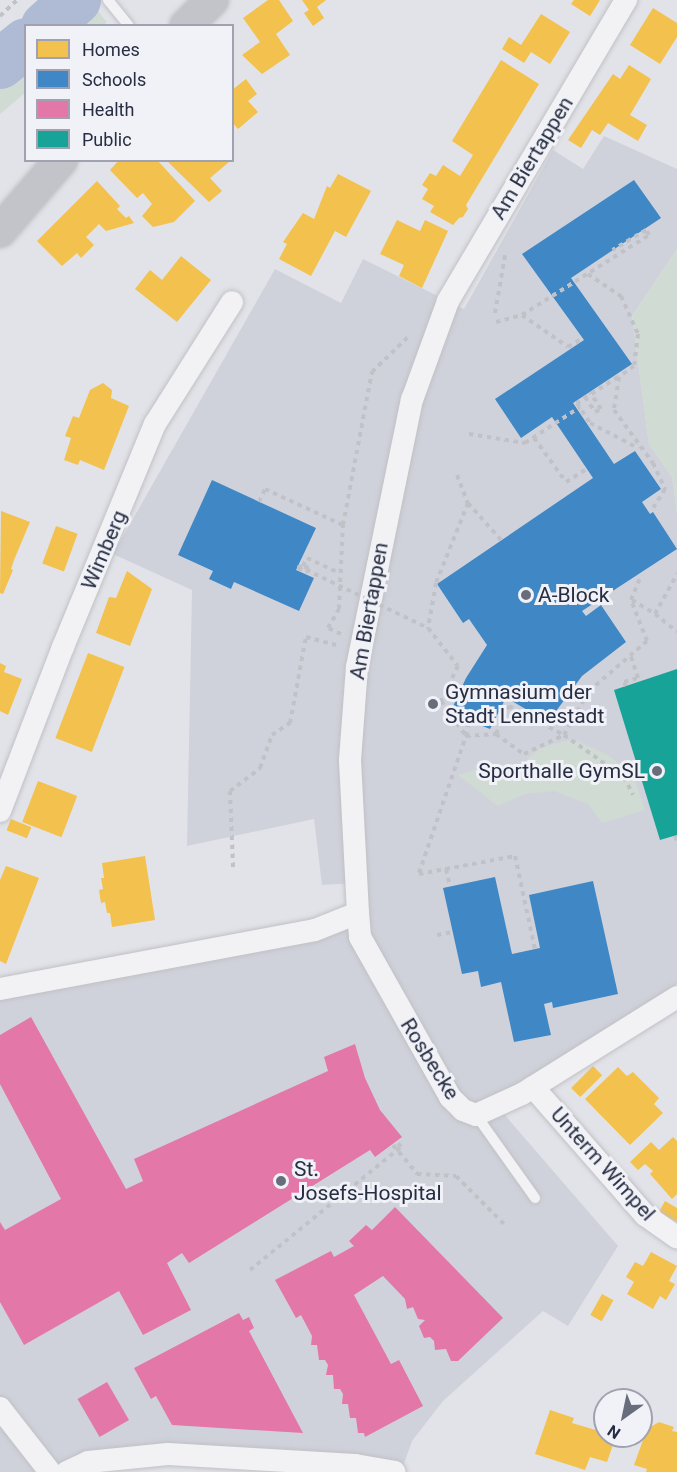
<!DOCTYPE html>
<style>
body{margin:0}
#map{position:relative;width:677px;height:1472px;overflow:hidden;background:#e2e3e8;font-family:Roboto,sans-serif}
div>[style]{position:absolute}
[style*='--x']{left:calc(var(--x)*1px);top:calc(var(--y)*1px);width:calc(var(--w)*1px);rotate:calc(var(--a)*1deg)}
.built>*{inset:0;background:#d0d2db}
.green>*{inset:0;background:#d0dbd3}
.homes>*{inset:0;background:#f2c14e;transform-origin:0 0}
.schools>*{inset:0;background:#3f88c5}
.health>*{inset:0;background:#e377a8;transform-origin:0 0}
.public>*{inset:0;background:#17a398}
.river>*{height:50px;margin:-25px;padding:0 25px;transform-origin:25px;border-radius:25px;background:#afbad4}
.path>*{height:4px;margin-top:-2px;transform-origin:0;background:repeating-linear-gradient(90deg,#c1c2c8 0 4.5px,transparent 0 9px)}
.roads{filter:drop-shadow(0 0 2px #c0c1c6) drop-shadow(0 0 2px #c0c1c6)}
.service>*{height:10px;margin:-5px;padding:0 5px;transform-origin:5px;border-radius:5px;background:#f2f2f4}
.minor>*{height:22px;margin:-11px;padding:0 11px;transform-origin:11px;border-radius:11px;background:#f2f2f4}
.secondary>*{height:32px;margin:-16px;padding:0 16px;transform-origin:16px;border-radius:16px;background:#c3c4ca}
.path-bridge>*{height:4px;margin-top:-2px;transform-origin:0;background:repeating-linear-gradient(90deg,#c1c2c8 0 4.5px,transparent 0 9px)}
.dots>*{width:16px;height:16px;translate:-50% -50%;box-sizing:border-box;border:3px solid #f0f2f7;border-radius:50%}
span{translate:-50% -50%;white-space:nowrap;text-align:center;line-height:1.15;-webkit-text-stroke:6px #f0f2f7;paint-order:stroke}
.street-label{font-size:21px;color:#272d42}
.poi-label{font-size:21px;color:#272d42}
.left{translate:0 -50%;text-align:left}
.right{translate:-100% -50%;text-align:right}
.legend{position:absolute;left:24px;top:24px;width:210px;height:138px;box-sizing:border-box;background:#f0f2f7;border:2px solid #a0a3af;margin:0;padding:8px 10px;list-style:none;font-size:18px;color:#272d42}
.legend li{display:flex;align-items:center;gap:12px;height:30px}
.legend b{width:30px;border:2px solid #a0a3af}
.north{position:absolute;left:593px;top:1388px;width:60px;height:60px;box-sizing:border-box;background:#f0f2f7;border:2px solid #a0a3af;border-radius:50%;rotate:213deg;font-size:16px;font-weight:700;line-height:24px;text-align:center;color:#272d42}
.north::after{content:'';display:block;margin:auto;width:21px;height:27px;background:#686d7c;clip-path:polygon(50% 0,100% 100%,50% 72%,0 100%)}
</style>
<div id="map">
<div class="built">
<i style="clip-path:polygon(604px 136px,677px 169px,677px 249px,632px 316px,649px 444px,672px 477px,677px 512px,677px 984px,535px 1074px,497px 1106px,618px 1246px,568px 1326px,543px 1311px,443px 1401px,412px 1441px,401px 1472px,168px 1454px,67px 1472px,0 1472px,0 989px,358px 913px,357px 883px,322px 885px,314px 819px,187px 846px,192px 590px,113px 554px,275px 269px,341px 303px,363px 259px,464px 309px,553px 150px,583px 169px)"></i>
</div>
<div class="green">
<i style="clip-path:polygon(44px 0,89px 0,107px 22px,103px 26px,26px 26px,25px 93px,0 114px,0 39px)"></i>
<i style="clip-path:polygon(677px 249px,677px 512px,672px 477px,649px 445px,632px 316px)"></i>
<i style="clip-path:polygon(573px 739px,608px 755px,633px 775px,645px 810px,602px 823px,588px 804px,554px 791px,525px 794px,498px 806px,458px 775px,481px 768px,500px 770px,522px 764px,540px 748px)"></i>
</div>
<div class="homes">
<i style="clip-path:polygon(268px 0,279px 0,293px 21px,276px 34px,290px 55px,262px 74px,242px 55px,260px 42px,243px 18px)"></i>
<i style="clip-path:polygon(302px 0,326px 0,317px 7px,324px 18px,313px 26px,304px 13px,309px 10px)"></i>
<i style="clip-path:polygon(574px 0,600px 0,590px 16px,571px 4px)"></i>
<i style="clip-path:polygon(653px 8px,677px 23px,677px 37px,660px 64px,630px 45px)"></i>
<i style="clip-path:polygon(541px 14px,570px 32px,550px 64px,531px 52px,524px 63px,502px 49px,509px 37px,521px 45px)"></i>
<i style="clip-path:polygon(501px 60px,539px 84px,466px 205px,468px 209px,463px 217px,459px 218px,453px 225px,430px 212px,434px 206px,422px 199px,428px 189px,422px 185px,430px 173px,436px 176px,443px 165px,460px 176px,473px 155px,452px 141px)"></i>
<i style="clip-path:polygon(629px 65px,651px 79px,630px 115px,647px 125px,638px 141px,608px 123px,600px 135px,592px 130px,581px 148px,568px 140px,613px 74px,620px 79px)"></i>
<i style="clip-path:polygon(246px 79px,257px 94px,248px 101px,258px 112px,238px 129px,232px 122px,232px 90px)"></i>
<i style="clip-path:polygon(119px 160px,157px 160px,195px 201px,174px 222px,153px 227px,142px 216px,152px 204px,143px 193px,137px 198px,110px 170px)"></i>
<i style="clip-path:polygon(166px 160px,227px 160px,229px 162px,210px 178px,222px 191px,209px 202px)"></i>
<i style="clip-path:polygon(338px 174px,371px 191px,346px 237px,335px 231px,311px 276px,279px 259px,287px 244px,283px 242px,303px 213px,314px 219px,327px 186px,330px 188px)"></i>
<i style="clip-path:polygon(97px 181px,120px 206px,117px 209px,126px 218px,129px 216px,134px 223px,106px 231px,99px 224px,86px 237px,94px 245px,81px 258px,77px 253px,62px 266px,37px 241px)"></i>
<i style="clip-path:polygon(397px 220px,420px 231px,425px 220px,448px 231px,422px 288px,399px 276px,404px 265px,380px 254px)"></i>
<i style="clip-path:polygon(181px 256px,211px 280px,177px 322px,135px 289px,150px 270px,162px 280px)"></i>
<i style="clip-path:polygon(103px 383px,112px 390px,111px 398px,129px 406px,104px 470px,80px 460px,78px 465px,64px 460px,71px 438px,65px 436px,73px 416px,79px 418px,90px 390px)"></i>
<i style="clip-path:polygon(1px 511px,30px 522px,14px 560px,11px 569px,13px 570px,3px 594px,0 593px)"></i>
<i style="left:56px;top:526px;width:23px;height:40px;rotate:20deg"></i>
<i style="clip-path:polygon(127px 571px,152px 589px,130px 646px,96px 633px,109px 597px,116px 598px)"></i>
<i style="left:88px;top:653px;width:39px;height:91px;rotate:21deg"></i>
<i style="clip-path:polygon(0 663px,6px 666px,4px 672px,22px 679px,8px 715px,0 711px)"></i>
<i style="left:38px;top:781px;width:42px;height:44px;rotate:21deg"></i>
<i style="left:11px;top:819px;width:22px;height:12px;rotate:22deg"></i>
<i style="clip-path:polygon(145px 856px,155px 920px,112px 927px,110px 913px,107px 913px,105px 902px,101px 903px,99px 890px,103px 889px,101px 878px,104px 878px,102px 863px)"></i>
<i style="clip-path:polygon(6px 866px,39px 878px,6px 964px,0 961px,0 880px)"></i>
<i style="left:593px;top:1066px;width:13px;height:31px;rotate:45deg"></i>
<i style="clip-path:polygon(618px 1067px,627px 1076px,633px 1072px,659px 1098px,654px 1104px,663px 1113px,630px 1145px,585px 1099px)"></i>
<i style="clip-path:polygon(673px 1137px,677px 1141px,677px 1194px,672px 1199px,650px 1174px,653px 1171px,645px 1164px,638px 1170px,630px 1162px,651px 1142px,659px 1150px)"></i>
<i style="clip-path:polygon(665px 1201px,677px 1208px,677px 1222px,659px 1212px)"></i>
<i style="clip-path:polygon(651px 1252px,677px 1266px,669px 1281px,675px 1284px,666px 1300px,660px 1296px,653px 1309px,627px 1294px,634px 1282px,626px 1277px,635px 1262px,643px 1266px)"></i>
<i style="left:602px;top:1294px;width:13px;height:24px;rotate:29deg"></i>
<i style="clip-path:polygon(550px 1410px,574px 1418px,572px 1423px,599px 1431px,600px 1426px,605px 1428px,605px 1436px,616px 1436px,607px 1462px,590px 1457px,585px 1470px,535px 1454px)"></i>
<i style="clip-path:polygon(659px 1422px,674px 1427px,672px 1431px,677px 1432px,677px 1472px,646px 1472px,647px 1469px,634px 1465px,647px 1429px)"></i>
</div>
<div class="schools">
<i style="clip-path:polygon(634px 180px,661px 218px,571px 278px,632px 364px,573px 403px,614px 464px,635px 451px,661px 489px,642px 502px,650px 514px,653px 512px,677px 549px,582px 611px,586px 616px,601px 605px,626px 642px,582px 676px,548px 722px,510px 700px,515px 693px,510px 690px,490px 729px,450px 713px,466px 678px,487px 645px,469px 619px,463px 623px,437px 584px,593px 478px,552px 417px,521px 438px,495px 399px,584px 340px,522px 254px)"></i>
<i style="clip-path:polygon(212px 480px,316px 528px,296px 570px,314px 578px,299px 611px,234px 582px,231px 589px,209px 579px,213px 571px,178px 555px)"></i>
<i style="clip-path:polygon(495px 877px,512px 954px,540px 948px,529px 895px,593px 881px,618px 994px,553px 1008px,552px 1002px,544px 1004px,551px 1035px,514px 1042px,501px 982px,481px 987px,478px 971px,462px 974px,443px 888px)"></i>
</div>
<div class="health">
<i style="clip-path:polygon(31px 1017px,126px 1189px,143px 1181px,134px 1159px,328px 1071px,324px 1057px,355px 1044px,365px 1078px,380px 1110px,402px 1137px,375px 1157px,370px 1150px,189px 1263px,182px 1253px,167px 1263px,191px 1310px,143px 1335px,119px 1291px,24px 1345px,0 1302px,0 1222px,5px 1230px,61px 1199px,0 1084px,0 1035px)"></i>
<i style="clip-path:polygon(395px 1207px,503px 1318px,458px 1361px,451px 1361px,446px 1349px,435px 1350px,434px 1341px,430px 1337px,424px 1338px,419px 1326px,425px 1320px,418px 1319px,413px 1307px,407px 1309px,405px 1299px,383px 1276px,354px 1295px,391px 1364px,399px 1360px,423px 1406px,365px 1437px,364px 1433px,358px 1433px,356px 1418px,350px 1418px,348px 1404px,342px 1404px,343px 1394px,340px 1389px,334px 1389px,333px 1375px,326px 1375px,328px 1365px,325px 1360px,319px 1360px,317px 1345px,311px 1345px,312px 1336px,301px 1315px,296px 1318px,275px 1280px,331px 1251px,334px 1257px,354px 1246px,349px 1241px,366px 1225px,372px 1230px)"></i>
<i style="clip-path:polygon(239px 1313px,243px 1320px,249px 1317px,254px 1328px,249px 1331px,303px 1433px,172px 1425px,156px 1396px,151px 1399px,134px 1368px)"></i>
<i style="left:107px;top:1382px;width:44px;height:34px;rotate:60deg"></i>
</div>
<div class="public">
<i style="clip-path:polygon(677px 669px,677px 835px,660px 840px,614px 690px)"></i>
</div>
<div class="river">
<i style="--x:46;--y:26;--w:40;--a:-41"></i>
<i style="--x:0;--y:64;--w:33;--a:-39"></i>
</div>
<div class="path">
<i style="--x:0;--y:16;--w:23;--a:-43"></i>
<i style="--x:588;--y:274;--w:40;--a:34"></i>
<i style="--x:621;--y:296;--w:42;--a:65.9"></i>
<i style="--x:638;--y:334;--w:32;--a:97"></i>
<i style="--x:634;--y:366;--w:19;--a:144"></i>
<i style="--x:619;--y:377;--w:33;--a:99"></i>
<i style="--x:614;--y:410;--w:66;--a:53.7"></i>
<i style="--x:653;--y:463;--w:29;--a:65"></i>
<i style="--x:665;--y:489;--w:22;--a:122"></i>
<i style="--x:495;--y:313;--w:59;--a:-80.2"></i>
<i style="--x:522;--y:315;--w:56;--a:34.8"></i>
<i style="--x:568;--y:347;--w:17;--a:-31"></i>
<i style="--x:496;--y:322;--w:27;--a:-15"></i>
<i style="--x:522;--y:315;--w:150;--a:-32.2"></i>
<i style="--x:649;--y:235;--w:6;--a:-121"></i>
<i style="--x:646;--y:230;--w:39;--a:149"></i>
<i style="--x:618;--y:377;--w:49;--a:147.6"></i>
<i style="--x:577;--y:403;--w:24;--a:57"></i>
<i style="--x:590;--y:423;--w:54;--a:27.5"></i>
<i style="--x:585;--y:397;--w:18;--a:56"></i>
<i style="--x:595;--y:412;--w:7;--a:-27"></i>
<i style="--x:601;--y:409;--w:20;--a:-123"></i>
<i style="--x:469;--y:434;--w:57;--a:9.1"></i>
<i style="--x:525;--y:443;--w:66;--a:-33.2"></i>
<i style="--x:534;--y:438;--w:54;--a:54"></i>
<i style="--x:566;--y:482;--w:25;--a:-32"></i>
<i style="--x:457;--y:475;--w:30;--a:69"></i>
<i style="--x:468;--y:503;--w:86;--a:111.8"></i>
<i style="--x:436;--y:583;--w:46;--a:100.1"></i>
<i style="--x:428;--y:628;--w:48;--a:51.7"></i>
<i style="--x:458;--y:666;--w:39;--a:116"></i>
<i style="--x:441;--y:701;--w:43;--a:54.5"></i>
<i style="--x:466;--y:736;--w:30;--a:-4"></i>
<i style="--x:496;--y:734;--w:31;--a:-65"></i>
<i style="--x:509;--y:706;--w:62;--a:27.8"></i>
<i style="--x:564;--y:735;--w:73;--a:35"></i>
<i style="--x:624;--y:777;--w:20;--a:63"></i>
<i style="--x:259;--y:502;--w:14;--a:-65"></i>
<i style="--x:265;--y:489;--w:86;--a:24.8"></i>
<i style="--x:468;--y:503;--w:51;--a:48.2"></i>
<i style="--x:297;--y:568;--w:6;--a:-18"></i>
<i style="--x:303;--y:566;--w:9;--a:-63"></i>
<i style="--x:307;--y:558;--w:35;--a:25"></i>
<i style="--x:298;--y:568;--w:10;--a:24"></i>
<i style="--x:307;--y:572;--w:4;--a:-63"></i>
<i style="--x:309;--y:568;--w:6;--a:-162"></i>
<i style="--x:632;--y:600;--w:27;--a:31"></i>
<i style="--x:655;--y:614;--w:28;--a:39"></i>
<i style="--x:655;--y:614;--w:46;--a:-61.2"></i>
<i style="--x:341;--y:634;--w:14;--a:-155"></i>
<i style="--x:328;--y:628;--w:22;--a:-60"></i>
<i style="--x:339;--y:609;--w:84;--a:-87.3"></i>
<i style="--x:343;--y:525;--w:156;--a:-79.3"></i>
<i style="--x:372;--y:372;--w:50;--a:-44.2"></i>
<i style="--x:626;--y:686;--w:4;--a:-117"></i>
<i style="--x:624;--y:682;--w:15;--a:-16"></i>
<i style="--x:638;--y:678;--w:26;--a:-108"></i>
<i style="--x:496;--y:734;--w:34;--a:36"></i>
<i style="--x:524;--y:754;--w:44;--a:-25.4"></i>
<i style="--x:564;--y:735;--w:51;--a:-60.4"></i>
<i style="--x:589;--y:691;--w:77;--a:-40.8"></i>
<i style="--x:647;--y:641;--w:44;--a:-111.3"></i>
<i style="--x:631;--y:600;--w:27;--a:-68"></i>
<i style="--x:675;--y:836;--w:5;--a:68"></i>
<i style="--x:233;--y:867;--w:76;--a:-92.3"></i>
<i style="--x:230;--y:791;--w:38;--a:-37"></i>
<i style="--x:260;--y:768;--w:35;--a:-70"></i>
<i style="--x:272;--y:735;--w:22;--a:-34"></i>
<i style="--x:290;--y:723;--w:87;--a:-79.5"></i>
<i style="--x:306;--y:637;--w:31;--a:15"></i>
<i style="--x:446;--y:869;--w:17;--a:77"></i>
<i style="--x:419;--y:873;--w:145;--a:-71.1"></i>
<i style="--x:466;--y:736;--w:16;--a:-79"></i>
<i style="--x:419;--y:874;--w:98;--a:-10.6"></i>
<i style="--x:515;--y:856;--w:95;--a:77.9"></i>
<i style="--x:437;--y:935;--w:16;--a:-11"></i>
<i style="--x:417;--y:1174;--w:39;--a:3"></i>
<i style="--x:456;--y:1176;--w:71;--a:45"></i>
<i style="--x:250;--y:1270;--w:195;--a:-39.2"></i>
<i style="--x:401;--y:1147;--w:6;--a:-129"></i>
</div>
<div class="roads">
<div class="service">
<i style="--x:108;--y:0;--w:33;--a:51"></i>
<i style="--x:476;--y:1115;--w:102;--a:54.6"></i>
</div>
<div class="minor">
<i style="--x:0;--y:811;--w:176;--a:-69"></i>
<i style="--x:63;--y:647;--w:241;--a:-67.6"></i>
<i style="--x:155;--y:424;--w:144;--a:-57.7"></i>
<i style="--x:358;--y:913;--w:24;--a:85"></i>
<i style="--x:360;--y:937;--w:184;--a:60.6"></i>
<i style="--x:450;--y:1097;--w:18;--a:45"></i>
<i style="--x:463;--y:1110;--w:14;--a:21"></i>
<i style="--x:476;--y:1115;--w:51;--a:-24.5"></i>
<i style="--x:522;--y:1094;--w:183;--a:-32"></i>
<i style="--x:0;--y:989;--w:320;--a:-10.6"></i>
<i style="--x:315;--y:930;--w:46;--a:-21.6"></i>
<i style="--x:358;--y:913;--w:153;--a:-93"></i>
<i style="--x:350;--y:760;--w:93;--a:-85.7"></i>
<i style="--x:357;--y:667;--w:273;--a:-78.4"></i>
<i style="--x:412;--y:400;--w:105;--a:-70"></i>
<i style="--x:448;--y:301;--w:350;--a:-59.4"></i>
<i style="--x:533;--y:1087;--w:170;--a:48.8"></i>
<i style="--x:645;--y:1215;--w:39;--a:35"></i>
<i style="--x:0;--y:1408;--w:81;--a:52"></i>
<i style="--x:67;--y:1472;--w:23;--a:-25"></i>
<i style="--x:88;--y:1462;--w:80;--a:-5.7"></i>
<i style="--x:168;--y:1454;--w:187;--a:3.4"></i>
<i style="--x:355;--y:1465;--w:40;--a:10"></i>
</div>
<div class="secondary">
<i style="--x:186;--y:26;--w:37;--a:-45"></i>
<i style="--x:0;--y:231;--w:94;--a:-49.3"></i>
</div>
</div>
<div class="path-bridge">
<i style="--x:298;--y:566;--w:144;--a:25.5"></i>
<i style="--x:393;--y:1145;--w:38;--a:50"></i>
</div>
<div class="dots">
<i style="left:526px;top:595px;background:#686d7c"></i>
<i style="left:433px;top:704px;background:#686d7c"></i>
<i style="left:657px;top:771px;background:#686d7c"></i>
<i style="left:281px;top:1181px;background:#686d7c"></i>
</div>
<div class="street-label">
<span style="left:532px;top:158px;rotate:-59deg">Am Biertappen</span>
<span style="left:104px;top:550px;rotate:-67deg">Wimberg</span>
<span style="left:369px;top:611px;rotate:-80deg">Am Biertappen</span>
<span style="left:430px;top:1059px;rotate:58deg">Rosbecke</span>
<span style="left:603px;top:1164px;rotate:48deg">Unterm Wimpel</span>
</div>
<div class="poi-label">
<span class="left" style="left:538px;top:595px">A-Block</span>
<span class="left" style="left:445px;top:704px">Gymnasium der<br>Stadt Lennestadt</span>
<span class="right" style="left:645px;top:771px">Sporthalle GymSL</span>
<span class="left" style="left:294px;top:1181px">St.<br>Josefs-Hospital</span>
</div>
<ul class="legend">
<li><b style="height:16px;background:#f2c14e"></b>Homes</li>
<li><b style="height:16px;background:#3f88c5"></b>Schools</li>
<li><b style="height:16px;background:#e377a8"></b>Health</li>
<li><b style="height:16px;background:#17a398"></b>Public</li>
</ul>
<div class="north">N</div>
</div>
